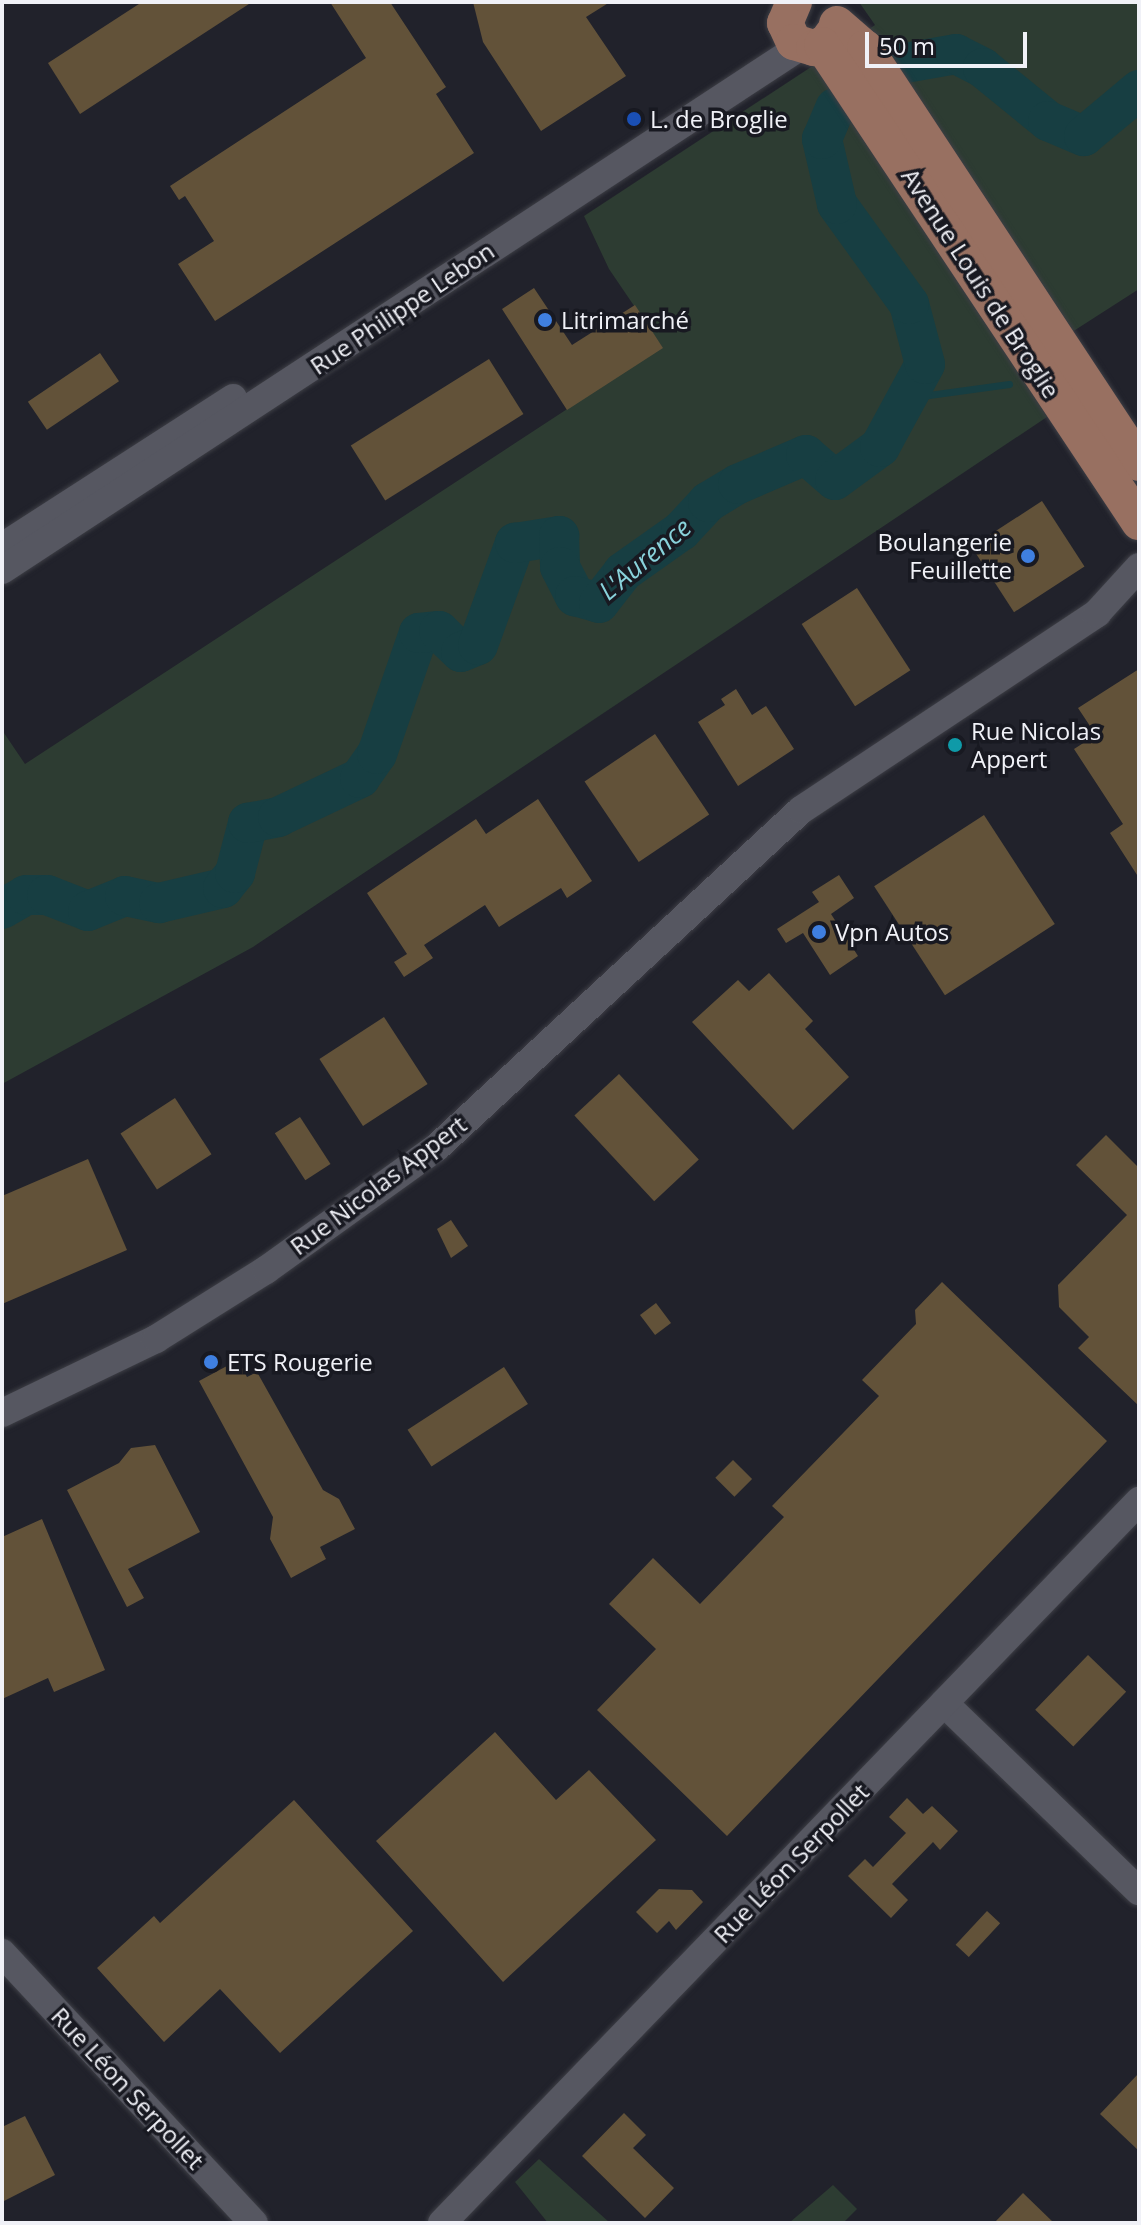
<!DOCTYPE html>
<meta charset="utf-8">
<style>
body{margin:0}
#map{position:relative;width:1141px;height:2225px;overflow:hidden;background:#21222b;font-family:"Open Sans",sans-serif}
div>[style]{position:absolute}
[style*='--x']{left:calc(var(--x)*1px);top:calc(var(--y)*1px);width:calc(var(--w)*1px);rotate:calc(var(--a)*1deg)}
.green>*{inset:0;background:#2d3c32}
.stream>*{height:7px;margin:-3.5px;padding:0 3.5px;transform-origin:3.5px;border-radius:3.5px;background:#173e42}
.river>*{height:40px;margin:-20px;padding:0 20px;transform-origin:20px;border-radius:20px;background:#173e42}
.building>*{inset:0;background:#625239;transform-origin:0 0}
.roads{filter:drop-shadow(0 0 2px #3d3e45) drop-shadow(0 0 2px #3d3e45)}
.minor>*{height:28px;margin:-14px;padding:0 14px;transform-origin:14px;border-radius:14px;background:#565761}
.major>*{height:36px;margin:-18px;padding:0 18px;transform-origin:18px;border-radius:18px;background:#987061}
.dots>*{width:22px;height:22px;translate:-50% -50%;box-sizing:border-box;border:4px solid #181921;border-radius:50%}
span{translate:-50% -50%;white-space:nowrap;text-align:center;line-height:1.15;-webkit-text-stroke:7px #181921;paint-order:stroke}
.poi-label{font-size:24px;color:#f0f1f7}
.left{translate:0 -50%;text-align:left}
.right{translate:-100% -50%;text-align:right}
.street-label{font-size:24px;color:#f0f1f7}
.water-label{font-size:26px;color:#89d2db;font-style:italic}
.frame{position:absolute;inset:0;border:4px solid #f0f1f7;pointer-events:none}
.scale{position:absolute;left:865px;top:32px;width:162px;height:36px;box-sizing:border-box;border:4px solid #f0f1f7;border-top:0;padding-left:10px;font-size:24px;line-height:28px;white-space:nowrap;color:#f0f1f7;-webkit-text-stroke:6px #181921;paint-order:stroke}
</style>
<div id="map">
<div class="green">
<i style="clip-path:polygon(859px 2px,1139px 2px,1139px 289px,1016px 368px,1047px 417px,253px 947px,2px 1084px,2px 730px,25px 764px,662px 347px,609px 269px,584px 216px,875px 25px)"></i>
<i style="clip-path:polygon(539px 2159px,610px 2223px,548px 2223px,515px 2182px)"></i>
<i style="clip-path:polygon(833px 2185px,857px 2209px,843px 2223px,789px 2223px)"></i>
</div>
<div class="stream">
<i style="--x:907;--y:398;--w:103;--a:-7.8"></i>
</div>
<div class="river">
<i style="--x:905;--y:63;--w:52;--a:-10"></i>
<i style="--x:956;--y:54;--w:30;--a:27"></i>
<i style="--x:983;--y:68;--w:84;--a:39.2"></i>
<i style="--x:1048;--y:121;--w:39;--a:23"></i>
<i style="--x:1084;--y:136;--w:72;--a:-39.9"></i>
<i style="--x:2;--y:909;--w:28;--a:-30"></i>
<i style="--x:26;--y:895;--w:21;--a:0"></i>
<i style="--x:47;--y:895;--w:44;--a:21.3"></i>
<i style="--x:88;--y:911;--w:40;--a:-22"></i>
<i style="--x:125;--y:896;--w:35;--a:12"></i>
<i style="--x:159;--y:903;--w:66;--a:-13.2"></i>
<i style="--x:223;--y:888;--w:19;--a:-51"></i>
<i style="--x:235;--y:873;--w:52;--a:-75.4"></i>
<i style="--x:248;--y:823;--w:31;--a:-11"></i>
<i style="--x:278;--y:817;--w:91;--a:-25.4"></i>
<i style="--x:360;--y:778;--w:29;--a:-55"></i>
<i style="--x:377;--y:754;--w:128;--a:-70.9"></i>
<i style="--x:419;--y:633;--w:20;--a:-6"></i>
<i style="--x:439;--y:631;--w:30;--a:44"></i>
<i style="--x:461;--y:652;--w:18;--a:-22"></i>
<i style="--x:478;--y:645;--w:109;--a:-70.1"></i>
<i style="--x:515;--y:543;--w:45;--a:-9"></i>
<i style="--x:559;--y:536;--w:31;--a:88"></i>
<i style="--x:560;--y:567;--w:33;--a:63"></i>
<i style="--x:575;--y:596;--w:25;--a:16"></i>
<i style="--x:599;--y:603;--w:39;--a:-52"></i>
<i style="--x:623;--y:572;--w:71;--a:-35.3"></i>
<i style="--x:681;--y:531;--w:40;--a:-47"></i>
<i style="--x:708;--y:502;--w:35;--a:-31"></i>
<i style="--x:738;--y:484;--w:74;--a:-23.1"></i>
<i style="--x:806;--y:455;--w:38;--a:41"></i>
<i style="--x:835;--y:480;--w:56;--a:-36.3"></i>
<i style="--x:880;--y:447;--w:94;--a:-61.5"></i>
<i style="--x:925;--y:364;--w:62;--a:-104.9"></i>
<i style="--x:909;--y:304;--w:123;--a:-125.8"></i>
<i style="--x:837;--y:204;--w:67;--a:-103"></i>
<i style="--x:822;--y:139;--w:34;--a:-67"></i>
</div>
<div class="building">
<i style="clip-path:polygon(142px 2px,252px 2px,80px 114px,48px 63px)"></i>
<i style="clip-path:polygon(330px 2px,390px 2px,446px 87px,436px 94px,474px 153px,215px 321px,178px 264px,214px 241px,185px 196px,179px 200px,170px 186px,366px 58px)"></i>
<i style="clip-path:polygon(473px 2px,610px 2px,586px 17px,626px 76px,541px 131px,483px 42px)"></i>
<i style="clip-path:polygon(534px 288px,572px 345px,635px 305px,663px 348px,567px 410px,502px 309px)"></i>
<i style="left:100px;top:353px;width:34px;height:87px;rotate:56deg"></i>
<i style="left:489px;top:359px;width:65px;height:163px;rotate:58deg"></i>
<i style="left:1042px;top:501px;width:78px;height:84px;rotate:57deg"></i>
<i style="left:857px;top:588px;width:98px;height:66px;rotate:57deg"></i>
<i style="clip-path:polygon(1139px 669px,1139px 878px,1110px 833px,1123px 824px,1074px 749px,1096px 735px,1078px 708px)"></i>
<i style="clip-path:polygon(736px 689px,752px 715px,766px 706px,794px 749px,738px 786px,698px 722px,725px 705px,721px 699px)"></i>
<i style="left:655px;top:734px;width:97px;height:85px;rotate:56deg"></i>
<i style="clip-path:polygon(538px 799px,592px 881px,567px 898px,561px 888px,499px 927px,485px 905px,424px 945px,433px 958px,404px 977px,394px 962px,407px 954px,367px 893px,476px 819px,486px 834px)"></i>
<i style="left:984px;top:815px;width:130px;height:131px;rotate:57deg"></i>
<i style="clip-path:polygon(839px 875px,854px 898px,831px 914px,858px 956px,830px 975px,803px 933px,786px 943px,777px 929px,819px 902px,812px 892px)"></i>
<i style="clip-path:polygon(769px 973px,813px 1021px,805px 1029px,849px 1077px,793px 1130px,692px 1022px,738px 980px,749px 991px)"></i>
<i style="left:384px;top:1017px;width:80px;height:77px;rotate:57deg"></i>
<i style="left:619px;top:1074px;width:117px;height:61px;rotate:47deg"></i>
<i style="left:175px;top:1098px;width:67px;height:65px;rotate:57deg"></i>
<i style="left:300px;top:1117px;width:56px;height:30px;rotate:57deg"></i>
<i style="clip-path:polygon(1106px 1135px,1139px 1168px,1139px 1406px,1078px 1348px,1089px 1337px,1059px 1307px,1058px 1285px,1127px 1215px,1076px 1165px)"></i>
<i style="clip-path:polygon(88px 1159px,127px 1250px,2px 1304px,2px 1196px)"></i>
<i style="clip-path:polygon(451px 1220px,468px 1246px,451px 1258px,437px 1229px)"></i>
<i style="clip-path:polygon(942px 1282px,1107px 1441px,727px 1836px,597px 1710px,656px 1649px,609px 1604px,653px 1558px,700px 1604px,784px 1517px,772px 1506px,879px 1396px,862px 1380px,916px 1324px,915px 1310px)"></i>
<i style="left:656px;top:1303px;width:25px;height:20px;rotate:53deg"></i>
<i style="clip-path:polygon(238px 1360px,247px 1377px,257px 1372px,323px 1490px,339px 1499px,355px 1529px,320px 1547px,326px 1559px,291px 1578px,270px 1539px,273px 1517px,199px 1381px)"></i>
<i style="left:504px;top:1367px;width:44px;height:115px;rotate:57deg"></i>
<i style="clip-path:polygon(155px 1445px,200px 1532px,128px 1569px,144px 1598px,127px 1607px,67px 1490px,119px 1463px,131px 1448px)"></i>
<i style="left:733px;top:1460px;width:27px;height:25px;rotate:45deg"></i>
<i style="clip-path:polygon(42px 1519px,105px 1670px,54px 1692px,48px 1678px,2px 1699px,2px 1537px)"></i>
<i style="left:1088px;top:1655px;width:53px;height:76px;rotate:44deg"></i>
<i style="clip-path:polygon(495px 1732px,556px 1800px,589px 1770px,656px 1840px,503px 1982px,376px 1841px)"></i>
<i style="clip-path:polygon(907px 1798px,923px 1814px,932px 1806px,958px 1831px,940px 1850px,933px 1842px,892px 1884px,908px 1900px,891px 1918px,848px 1876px,865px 1859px,873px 1867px,906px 1833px,889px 1817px)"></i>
<i style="clip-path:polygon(294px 1800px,413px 1931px,280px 2053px,220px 1989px,164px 2042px,97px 1968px,154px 1916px,160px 1923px)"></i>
<i style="clip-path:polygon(659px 1889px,692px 1890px,703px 1902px,676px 1930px,669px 1921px,657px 1933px,636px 1912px)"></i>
<i style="left:987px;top:1911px;width:18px;height:46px;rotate:43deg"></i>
<i style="clip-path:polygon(1139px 2073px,1139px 2151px,1100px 2114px)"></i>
<i style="clip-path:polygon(624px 2113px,646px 2135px,633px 2148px,674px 2188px,645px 2218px,582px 2156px)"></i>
<i style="clip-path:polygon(25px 2116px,55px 2175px,2px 2202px,2px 2127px)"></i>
<i style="clip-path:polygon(1023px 2193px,1054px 2223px,994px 2223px)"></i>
</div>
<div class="roads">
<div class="minor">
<i style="--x:2;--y:547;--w:275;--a:-32.8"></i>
<i style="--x:2;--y:570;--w:955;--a:-33.26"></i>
<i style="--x:2;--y:1413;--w:171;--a:-25.7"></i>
<i style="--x:156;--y:1339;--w:130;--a:-32.1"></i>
<i style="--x:266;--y:1270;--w:209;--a:-35.7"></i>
<i style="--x:436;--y:1148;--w:497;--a:-42.8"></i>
<i style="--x:801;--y:810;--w:356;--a:-33.6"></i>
<i style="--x:1097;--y:613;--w:62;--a:-47.6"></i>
<i style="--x:944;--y:1703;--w:271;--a:44"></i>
<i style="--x:2;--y:1953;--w:369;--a:47"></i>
<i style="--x:442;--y:2223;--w:1004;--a:-46.01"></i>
</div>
<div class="major">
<i style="--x:794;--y:2;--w:23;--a:113"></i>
<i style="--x:785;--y:23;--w:21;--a:65"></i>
<i style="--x:794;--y:42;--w:21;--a:17"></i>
<i style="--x:814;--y:48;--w:13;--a:-23"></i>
<i style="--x:826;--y:43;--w:17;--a:-54"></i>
<i style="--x:837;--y:24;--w:37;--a:41"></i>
<i style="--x:865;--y:48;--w:497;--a:56.6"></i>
<i style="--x:822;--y:45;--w:573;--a:56.39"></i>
</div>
</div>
<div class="dots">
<i style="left:634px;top:119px;background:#1a4fb4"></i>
<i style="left:545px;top:320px;background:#3f7fe0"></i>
<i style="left:1028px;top:556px;background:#3f7fe0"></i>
<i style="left:955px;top:745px;background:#0f9aa8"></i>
<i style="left:819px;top:932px;background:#3f7fe0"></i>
<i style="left:211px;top:1362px;background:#3f7fe0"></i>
</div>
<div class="poi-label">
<span class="left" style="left:650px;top:119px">L. de Broglie</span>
<span class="left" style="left:561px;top:320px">Litrimarché</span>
<span class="right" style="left:1012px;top:556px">Boulangerie<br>Feuillette</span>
<span class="left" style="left:971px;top:745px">Rue Nicolas<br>Appert</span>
<span class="left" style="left:835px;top:932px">Vpn Autos</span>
<span class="left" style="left:227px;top:1362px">ETS Rougerie</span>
</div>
<div class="street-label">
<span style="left:981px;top:283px;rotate:57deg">Avenue Louis de Broglie</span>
<span style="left:402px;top:308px;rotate:-34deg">Rue Philippe Lebon</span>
<span style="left:378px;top:1185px;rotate:-37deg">Rue Nicolas Appert</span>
<span style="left:791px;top:1863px;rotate:-46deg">Rue Léon Serpollet</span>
<span style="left:128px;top:2088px;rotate:47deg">Rue Léon Serpollet</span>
</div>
<div class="water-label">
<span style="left:645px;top:559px;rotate:-40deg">L'Aurence</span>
</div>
<div class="frame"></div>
<div class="scale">50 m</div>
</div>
